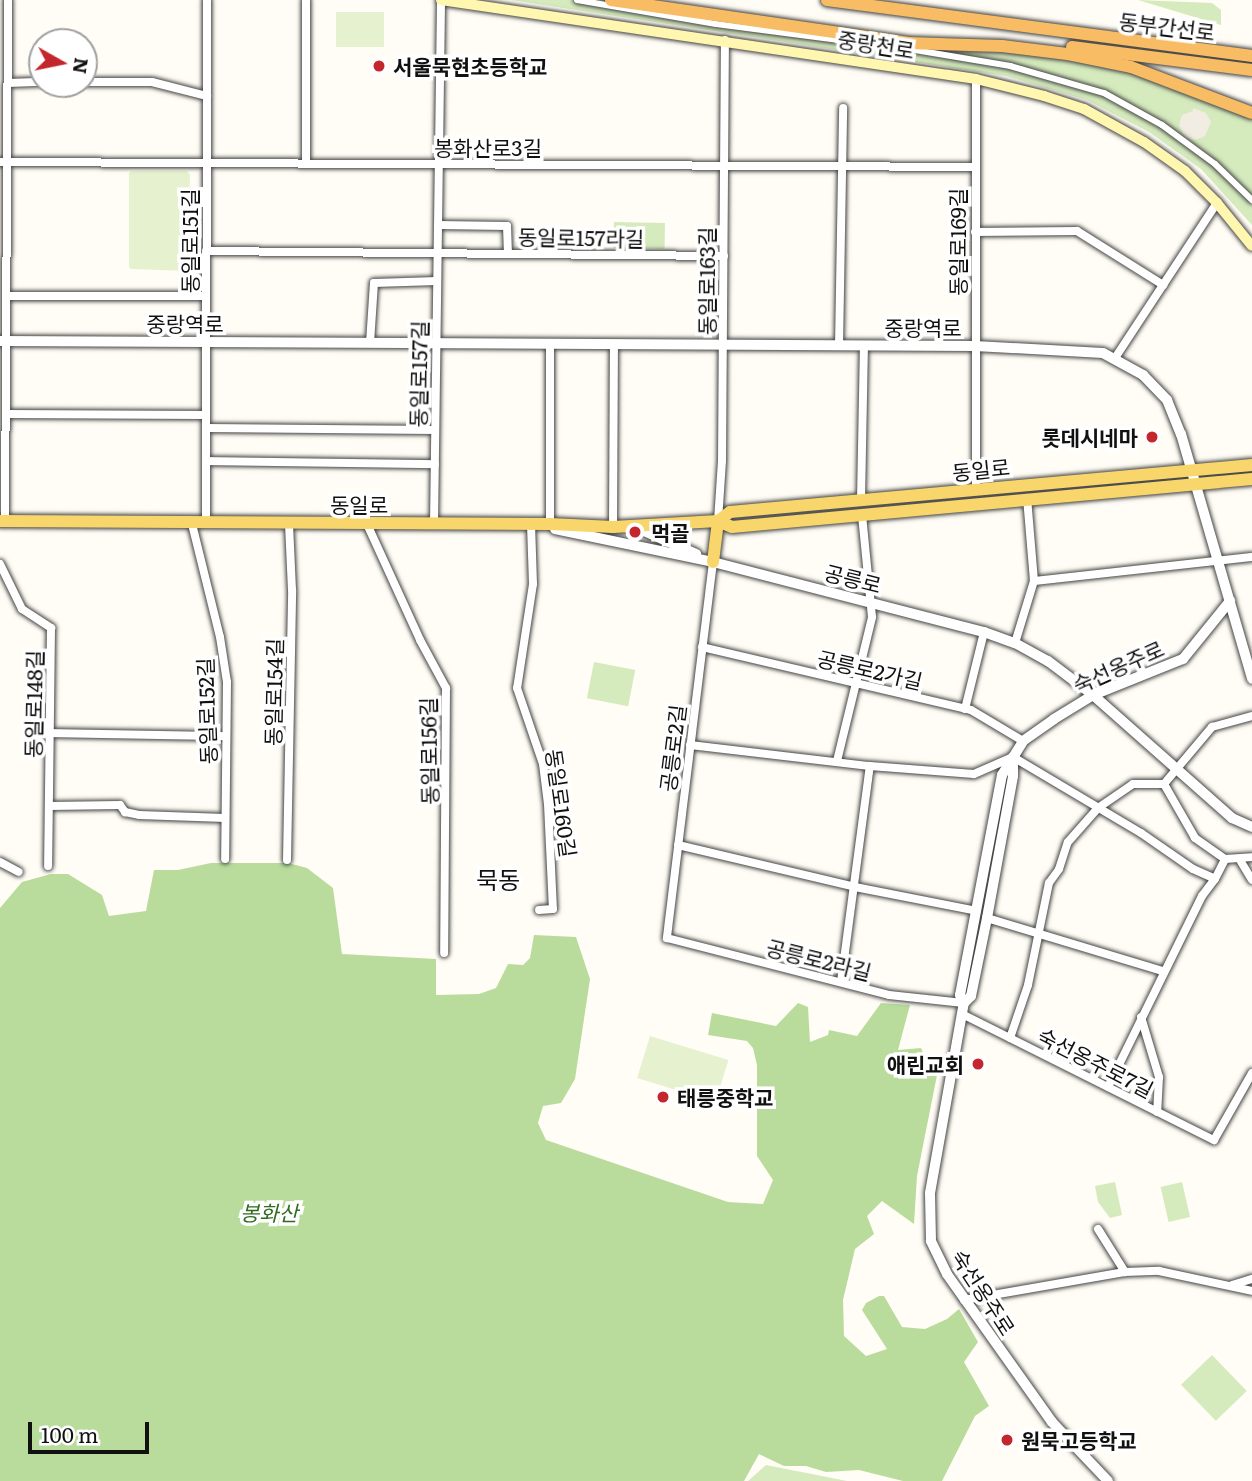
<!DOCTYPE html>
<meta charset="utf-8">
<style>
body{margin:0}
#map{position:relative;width:1252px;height:1481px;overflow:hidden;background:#fffdf5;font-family:Literata,"Noto Sans KR",serif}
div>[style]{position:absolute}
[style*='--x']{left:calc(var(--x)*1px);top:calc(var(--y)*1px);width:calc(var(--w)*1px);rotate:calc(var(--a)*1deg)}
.green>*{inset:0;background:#d5ebbd;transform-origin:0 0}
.forest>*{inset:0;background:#b9dc9c}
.pitch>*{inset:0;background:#e6f2cf;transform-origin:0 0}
.plaza>*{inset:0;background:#f1ede2}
.roads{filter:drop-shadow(0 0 2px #444) drop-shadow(0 0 2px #444)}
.pedestrian>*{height:6px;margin:-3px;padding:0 3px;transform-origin:3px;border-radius:3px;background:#fff}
.minor>*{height:8px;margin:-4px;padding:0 4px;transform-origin:4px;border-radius:4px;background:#fff}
.tertiary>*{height:10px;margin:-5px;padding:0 5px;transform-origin:5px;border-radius:5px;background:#fff}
.secondary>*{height:10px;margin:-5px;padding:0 5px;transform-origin:5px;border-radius:5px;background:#fff6b0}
.primary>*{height:12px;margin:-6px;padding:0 6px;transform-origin:6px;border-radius:6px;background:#f9d66b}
.trunk>*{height:12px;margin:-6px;padding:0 6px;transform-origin:6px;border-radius:6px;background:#f7bc64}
.dots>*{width:19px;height:19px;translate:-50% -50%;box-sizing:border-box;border:4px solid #fff;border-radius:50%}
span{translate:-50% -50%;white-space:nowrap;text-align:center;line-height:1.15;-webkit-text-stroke:7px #fff;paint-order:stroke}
.street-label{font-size:21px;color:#111}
.poi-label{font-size:21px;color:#111;font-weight:700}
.left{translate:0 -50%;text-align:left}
.right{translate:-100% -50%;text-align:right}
.park-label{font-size:21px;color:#2f6b1f;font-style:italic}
.quarter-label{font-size:24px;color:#111}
.north{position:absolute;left:28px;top:28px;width:70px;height:70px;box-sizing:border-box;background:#fff;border:2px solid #a0a0a0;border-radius:50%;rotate:99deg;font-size:19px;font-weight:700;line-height:28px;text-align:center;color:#111}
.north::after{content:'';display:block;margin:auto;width:24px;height:32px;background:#c4262e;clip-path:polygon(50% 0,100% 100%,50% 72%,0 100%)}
.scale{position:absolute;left:28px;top:1422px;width:121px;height:32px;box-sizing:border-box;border:4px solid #111;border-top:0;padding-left:9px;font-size:21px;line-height:24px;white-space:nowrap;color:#111;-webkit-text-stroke:5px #fff;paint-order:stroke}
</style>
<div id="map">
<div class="green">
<i style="clip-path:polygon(511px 0,599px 0,637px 9px,872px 42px,949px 51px,1016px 53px,1124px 69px,1252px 114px,1252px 225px,1201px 169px,1149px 132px,1087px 100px,1006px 76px)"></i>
<i style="clip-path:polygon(1138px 0,1212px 3px,1221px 10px,1221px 25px)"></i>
<i style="left:614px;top:222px;width:51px;height:26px;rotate:1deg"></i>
<i style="left:594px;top:662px;width:42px;height:37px;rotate:11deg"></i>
<i style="clip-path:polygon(1115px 1182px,1122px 1215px,1110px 1218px,1098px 1202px,1095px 1186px)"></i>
<i style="left:1182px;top:1182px;width:36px;height:22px;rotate:77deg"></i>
<i style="left:1212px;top:1355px;width:50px;height:43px;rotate:46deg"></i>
<i style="clip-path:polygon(766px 1465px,847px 1481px,748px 1481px)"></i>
</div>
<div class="forest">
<i style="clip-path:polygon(211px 863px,288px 863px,307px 868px,333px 888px,342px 954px,436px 959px,436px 995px,479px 994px,496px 988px,508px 964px,523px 965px,530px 958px,534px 935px,576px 937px,590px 979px,575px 1079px,561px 1103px,543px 1106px,538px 1123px,546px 1140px,728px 1202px,763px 1204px,773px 1180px,757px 1156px,757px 1065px,753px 1048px,747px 1041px,708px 1035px,712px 1013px,776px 1026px,798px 1003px,808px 1007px,810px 1042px,828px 1035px,829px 1030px,857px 1036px,881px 1003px,910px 1005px,898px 1050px,921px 1048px,930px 1070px,938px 1070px,917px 1176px,914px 1224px,882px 1201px,867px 1216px,874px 1234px,855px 1249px,843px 1300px,844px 1336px,866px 1356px,887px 1349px,862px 1310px,866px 1303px,879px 1296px,884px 1296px,902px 1327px,925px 1329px,947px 1319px,959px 1309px,978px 1342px,964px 1362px,989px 1406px,975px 1416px,942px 1481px,903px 1481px,859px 1470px,826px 1472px,806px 1466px,784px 1466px,759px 1454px,744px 1481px,0 1481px,0 908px,22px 882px,51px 874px,68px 874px,102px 895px,109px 916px,146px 911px,154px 870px,178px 870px)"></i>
</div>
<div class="pitch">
<i style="left:336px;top:12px;width:48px;height:35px"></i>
<i style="clip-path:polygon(132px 171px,187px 171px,190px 175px,187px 271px,131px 269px,129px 267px,129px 173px)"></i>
<i style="left:650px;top:1036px;width:82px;height:44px;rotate:17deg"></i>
</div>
<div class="plaza">
<i style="clip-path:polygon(1193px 108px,1206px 113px,1211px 122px,1205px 136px,1195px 140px,1185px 137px,1179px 125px,1182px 115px,1193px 111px)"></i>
</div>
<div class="roads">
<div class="pedestrian">
<i style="--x:577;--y:0;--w:141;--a:9.8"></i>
<i style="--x:716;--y:24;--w:178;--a:7.4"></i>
<i style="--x:903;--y:48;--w:109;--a:9.5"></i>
<i style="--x:1010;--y:66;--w:98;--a:16"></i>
<i style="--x:1104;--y:93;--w:66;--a:28.9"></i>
<i style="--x:1162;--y:125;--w:66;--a:36.3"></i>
<i style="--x:1215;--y:164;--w:52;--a:44.2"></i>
</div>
<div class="minor">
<i style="--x:976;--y:79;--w:410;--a:90"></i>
<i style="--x:84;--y:82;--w:68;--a:0"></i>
<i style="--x:152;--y:82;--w:57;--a:14.3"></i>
<i style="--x:8;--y:83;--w:34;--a:-2"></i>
<i style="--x:0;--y:162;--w:975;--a:0.29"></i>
<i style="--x:306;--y:163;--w:163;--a:-90"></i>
<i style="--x:438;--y:225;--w:69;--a:0.8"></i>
<i style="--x:507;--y:226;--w:28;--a:88"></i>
<i style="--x:975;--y:232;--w:102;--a:-0.6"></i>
<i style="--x:1077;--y:231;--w:102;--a:32.1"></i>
<i style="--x:206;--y:251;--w:518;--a:0.55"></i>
<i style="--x:6;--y:296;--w:200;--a:0"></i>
<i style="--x:370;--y:343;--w:60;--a:-86.2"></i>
<i style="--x:374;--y:283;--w:63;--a:-1.8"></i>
<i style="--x:550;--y:345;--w:179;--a:90"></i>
<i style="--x:839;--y:346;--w:238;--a:-89"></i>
<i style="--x:1115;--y:358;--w:186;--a:-56.7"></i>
<i style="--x:6;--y:414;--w:200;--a:0.3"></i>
<i style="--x:206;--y:428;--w:229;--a:0.5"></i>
<i style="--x:206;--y:461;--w:229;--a:0.8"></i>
<i style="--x:861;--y:500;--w:154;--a:-88.9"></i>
<i style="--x:5;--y:521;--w:521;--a:-89.67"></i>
<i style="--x:718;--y:521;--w:60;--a:-86.2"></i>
<i style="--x:722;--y:461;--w:421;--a:-89.6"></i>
<i style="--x:206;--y:523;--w:523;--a:-89.89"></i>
<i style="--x:192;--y:524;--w:116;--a:76.1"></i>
<i style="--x:220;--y:637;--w:46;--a:81.2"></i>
<i style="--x:227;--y:682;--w:177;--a:90.6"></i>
<i style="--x:367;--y:524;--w:128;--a:65.4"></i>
<i style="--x:420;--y:640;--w:55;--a:61.6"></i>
<i style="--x:446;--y:688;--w:265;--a:90.4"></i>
<i style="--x:434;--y:524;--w:524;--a:-89.23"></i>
<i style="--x:531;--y:524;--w:60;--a:88.1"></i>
<i style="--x:533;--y:584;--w:105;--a:98.7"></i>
<i style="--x:517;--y:688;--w:80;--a:71.1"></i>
<i style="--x:543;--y:764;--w:40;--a:82.9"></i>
<i style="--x:548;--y:804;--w:105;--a:87.3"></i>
<i style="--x:553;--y:909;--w:14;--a:176"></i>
<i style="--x:613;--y:527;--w:182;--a:-89.7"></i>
<i style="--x:713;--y:562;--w:379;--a:97"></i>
<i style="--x:667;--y:938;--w:229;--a:14.4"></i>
<i style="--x:889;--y:995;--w:75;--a:6.1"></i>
<i style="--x:0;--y:564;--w:50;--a:63.9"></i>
<i style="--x:22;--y:609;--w:35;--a:33"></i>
<i style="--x:51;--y:628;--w:238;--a:90.7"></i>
<i style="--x:1034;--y:581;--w:219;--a:-6.3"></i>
<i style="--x:1015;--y:643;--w:65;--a:-73"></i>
<i style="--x:1034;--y:581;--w:83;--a:-94.8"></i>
<i style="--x:702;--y:647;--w:276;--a:13.2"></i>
<i style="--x:971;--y:710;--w:61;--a:30.8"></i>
<i style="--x:965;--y:709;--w:79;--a:-76.1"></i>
<i style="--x:50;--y:733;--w:176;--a:1"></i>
<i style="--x:690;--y:745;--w:181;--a:6.7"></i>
<i style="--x:870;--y:766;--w:104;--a:4.4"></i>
<i style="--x:974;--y:774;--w:43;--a:-23.6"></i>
<i style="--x:1013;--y:757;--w:149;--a:30.7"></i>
<i style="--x:1141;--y:833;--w:63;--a:34.7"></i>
<i style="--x:1193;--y:869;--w:24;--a:24"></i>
<i style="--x:837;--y:761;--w:148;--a:-76.3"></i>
<i style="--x:872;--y:617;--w:102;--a:-95.6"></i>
<i style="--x:1164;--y:784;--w:75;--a:-49.9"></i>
<i style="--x:1212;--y:727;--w:41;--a:-15.4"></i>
<i style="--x:1164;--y:784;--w:62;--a:60.1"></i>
<i style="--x:1195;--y:838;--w:37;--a:35"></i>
<i style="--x:49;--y:806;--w:71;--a:-0.8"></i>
<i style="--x:120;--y:805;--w:9;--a:54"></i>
<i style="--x:125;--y:812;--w:14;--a:12"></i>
<i style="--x:139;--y:815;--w:86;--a:2"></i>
<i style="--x:678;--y:845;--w:182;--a:13.3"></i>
<i style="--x:855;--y:887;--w:124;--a:11.1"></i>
<i style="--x:287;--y:860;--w:270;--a:-88.9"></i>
<i style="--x:292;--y:590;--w:66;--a:-92.6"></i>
<i style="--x:1240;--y:860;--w:23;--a:59"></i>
<i style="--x:0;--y:862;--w:21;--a:28"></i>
<i style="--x:987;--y:918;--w:184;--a:16.8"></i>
<i style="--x:841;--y:982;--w:218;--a:-82.4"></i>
<i style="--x:962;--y:1014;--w:282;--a:26.6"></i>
<i style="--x:1214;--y:1140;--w:77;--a:-60.4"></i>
<i style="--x:1141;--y:1017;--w:63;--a:73.3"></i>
<i style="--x:1159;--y:1077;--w:35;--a:93"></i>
<i style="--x:1010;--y:1038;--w:56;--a:-71.2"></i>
<i style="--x:1028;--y:985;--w:104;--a:-78.4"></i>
<i style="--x:1049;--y:883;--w:17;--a:-54"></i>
<i style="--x:1059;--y:869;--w:28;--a:-72"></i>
<i style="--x:1068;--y:842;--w:45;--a:-48.6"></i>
<i style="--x:1098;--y:808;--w:42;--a:-34.4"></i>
<i style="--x:1133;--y:784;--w:31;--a:0"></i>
<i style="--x:1108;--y:1087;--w:213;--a:-63.8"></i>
<i style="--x:1202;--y:896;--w:21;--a:-53"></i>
<i style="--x:1215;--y:879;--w:22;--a:-63"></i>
<i style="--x:1225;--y:859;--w:27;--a:-4"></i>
<i style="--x:1098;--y:1229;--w:51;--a:57.9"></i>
<i style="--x:1232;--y:1285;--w:21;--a:-17"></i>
<i style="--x:964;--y:1300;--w:163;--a:-9.9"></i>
<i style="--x:1125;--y:1272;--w:34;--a:-2"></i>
<i style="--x:1159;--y:1271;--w:95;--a:12.1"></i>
</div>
<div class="tertiary">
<i style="--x:0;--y:341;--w:975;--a:0.29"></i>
<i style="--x:975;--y:346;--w:128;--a:3.1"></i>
<i style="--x:1103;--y:353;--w:46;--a:28.8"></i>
<i style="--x:1143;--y:375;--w:35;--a:46"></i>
<i style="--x:1167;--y:400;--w:37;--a:68"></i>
<i style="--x:1181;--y:434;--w:255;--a:73.8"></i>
<i style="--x:635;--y:527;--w:67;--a:23.9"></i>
<i style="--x:555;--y:529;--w:161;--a:11.8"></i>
<i style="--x:713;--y:562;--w:280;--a:14.5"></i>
<i style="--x:984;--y:632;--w:33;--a:20"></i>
<i style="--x:1015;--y:643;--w:38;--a:29"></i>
<i style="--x:1048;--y:661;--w:56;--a:37.1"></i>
<i style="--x:1093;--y:695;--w:186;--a:41.5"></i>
<i style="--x:1232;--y:818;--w:22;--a:24"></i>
<i style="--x:964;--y:1003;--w:10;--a:-45"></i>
<i style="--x:971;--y:996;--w:80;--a:-78.4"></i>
<i style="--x:987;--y:918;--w:144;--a:-79.6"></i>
<i style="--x:1013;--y:776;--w:19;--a:-90"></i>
<i style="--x:1108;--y:1481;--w:81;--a:-133.5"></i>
<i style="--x:1052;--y:1422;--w:181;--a:-125.4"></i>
<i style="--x:947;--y:1274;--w:37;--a:-116"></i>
<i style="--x:931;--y:1241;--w:48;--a:-91.2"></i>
<i style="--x:930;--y:1193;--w:193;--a:-79.9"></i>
<i style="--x:964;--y:1003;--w:9;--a:-117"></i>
<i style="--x:960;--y:995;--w:224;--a:-79.2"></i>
<i style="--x:1002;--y:775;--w:40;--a:-58"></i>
<i style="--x:1023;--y:741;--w:38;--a:-35"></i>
<i style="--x:1054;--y:719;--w:46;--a:-31.6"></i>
<i style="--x:1093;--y:695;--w:97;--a:-21.8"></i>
<i style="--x:1183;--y:659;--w:75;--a:-51"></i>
</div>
<div class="secondary">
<i style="--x:441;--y:0;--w:541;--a:8.4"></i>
<i style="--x:976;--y:79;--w:70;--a:14"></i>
<i style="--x:1044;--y:96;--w:42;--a:18"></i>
<i style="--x:1084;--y:109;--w:68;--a:28.8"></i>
<i style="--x:1144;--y:142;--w:50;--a:35.3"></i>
<i style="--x:1185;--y:171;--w:45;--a:45"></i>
<i style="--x:1217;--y:203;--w:55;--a:50.9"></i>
</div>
<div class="primary">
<i style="--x:0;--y:521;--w:550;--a:0.31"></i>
<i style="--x:550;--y:524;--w:63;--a:2.7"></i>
<i style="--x:613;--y:527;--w:105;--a:-3.3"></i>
<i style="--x:718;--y:521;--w:15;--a:23"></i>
<i style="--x:732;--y:527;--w:522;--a:-5.27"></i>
<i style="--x:718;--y:521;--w:15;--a:-37"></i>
<i style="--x:730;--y:512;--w:524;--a:-5.14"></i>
<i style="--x:713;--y:562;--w:41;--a:-83"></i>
</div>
<div class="trunk">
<i style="--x:611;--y:0;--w:301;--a:8.2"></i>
<i style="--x:909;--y:43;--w:93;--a:1.8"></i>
<i style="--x:1002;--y:46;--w:66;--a:6.9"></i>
<i style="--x:1068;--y:54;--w:64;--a:11.7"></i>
<i style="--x:1131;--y:67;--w:129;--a:20.8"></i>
<i style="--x:827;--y:0;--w:429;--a:7.5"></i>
<i style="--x:1072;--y:47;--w:181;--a:7.3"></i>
</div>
</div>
<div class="dots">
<i style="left:379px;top:66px;background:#c4262e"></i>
<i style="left:1152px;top:437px;background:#c4262e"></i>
<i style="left:635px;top:532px;background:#c4262e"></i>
<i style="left:978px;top:1064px;background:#c4262e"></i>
<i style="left:663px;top:1097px;background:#c4262e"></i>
<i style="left:1007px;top:1440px;background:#c4262e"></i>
</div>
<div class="street-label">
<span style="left:1167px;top:26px;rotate:7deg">동부간선로</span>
<span style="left:876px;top:44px;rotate:9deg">중랑천로</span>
<span style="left:488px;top:147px">봉화산로3길</span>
<span style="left:581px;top:237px;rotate:1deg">동일로157라길</span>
<span style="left:189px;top:241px;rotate:-90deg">동일로151길</span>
<span style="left:957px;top:242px;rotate:-90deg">동일로169길</span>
<span style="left:706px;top:281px;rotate:-90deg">동일로163길</span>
<span style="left:185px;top:323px">중랑역로</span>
<span style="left:923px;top:327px">중랑역로</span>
<span style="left:418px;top:374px;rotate:-89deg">동일로157길</span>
<span style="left:981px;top:469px;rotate:-6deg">동일로</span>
<span style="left:359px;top:504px">동일로</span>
<span style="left:853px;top:578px;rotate:14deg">공릉로</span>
<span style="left:1118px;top:666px;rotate:-24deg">숙선옹주로</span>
<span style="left:870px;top:669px;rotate:13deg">공릉로2가길</span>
<span style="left:273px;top:692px;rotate:-89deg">동일로154길</span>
<span style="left:33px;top:704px;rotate:-89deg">동일로148길</span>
<span style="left:206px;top:711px;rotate:-92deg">동일로152길</span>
<span style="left:672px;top:748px;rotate:-83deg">공릉로2길</span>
<span style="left:428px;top:751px;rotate:-91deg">동일로156길</span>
<span style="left:562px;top:803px;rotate:82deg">동일로160길</span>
<span style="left:819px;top:959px;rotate:14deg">공릉로2라길</span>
<span style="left:1096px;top:1062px;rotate:27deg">숙선옹주로7길</span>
<span style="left:984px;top:1292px;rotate:57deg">숙선옹주로</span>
</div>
<div class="poi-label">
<span class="left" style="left:393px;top:66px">서울묵현초등학교</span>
<span class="right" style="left:1138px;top:437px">롯데시네마</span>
<span class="left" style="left:651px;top:532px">먹골</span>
<span class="right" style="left:964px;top:1064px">애린교회</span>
<span class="left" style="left:677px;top:1097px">태릉중학교</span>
<span class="left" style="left:1021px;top:1440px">원묵고등학교</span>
</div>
<div class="park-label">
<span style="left:269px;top:1212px">봉화산</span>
</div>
<div class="quarter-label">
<span style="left:498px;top:879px">묵동</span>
</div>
<div class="north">N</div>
<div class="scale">100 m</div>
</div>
